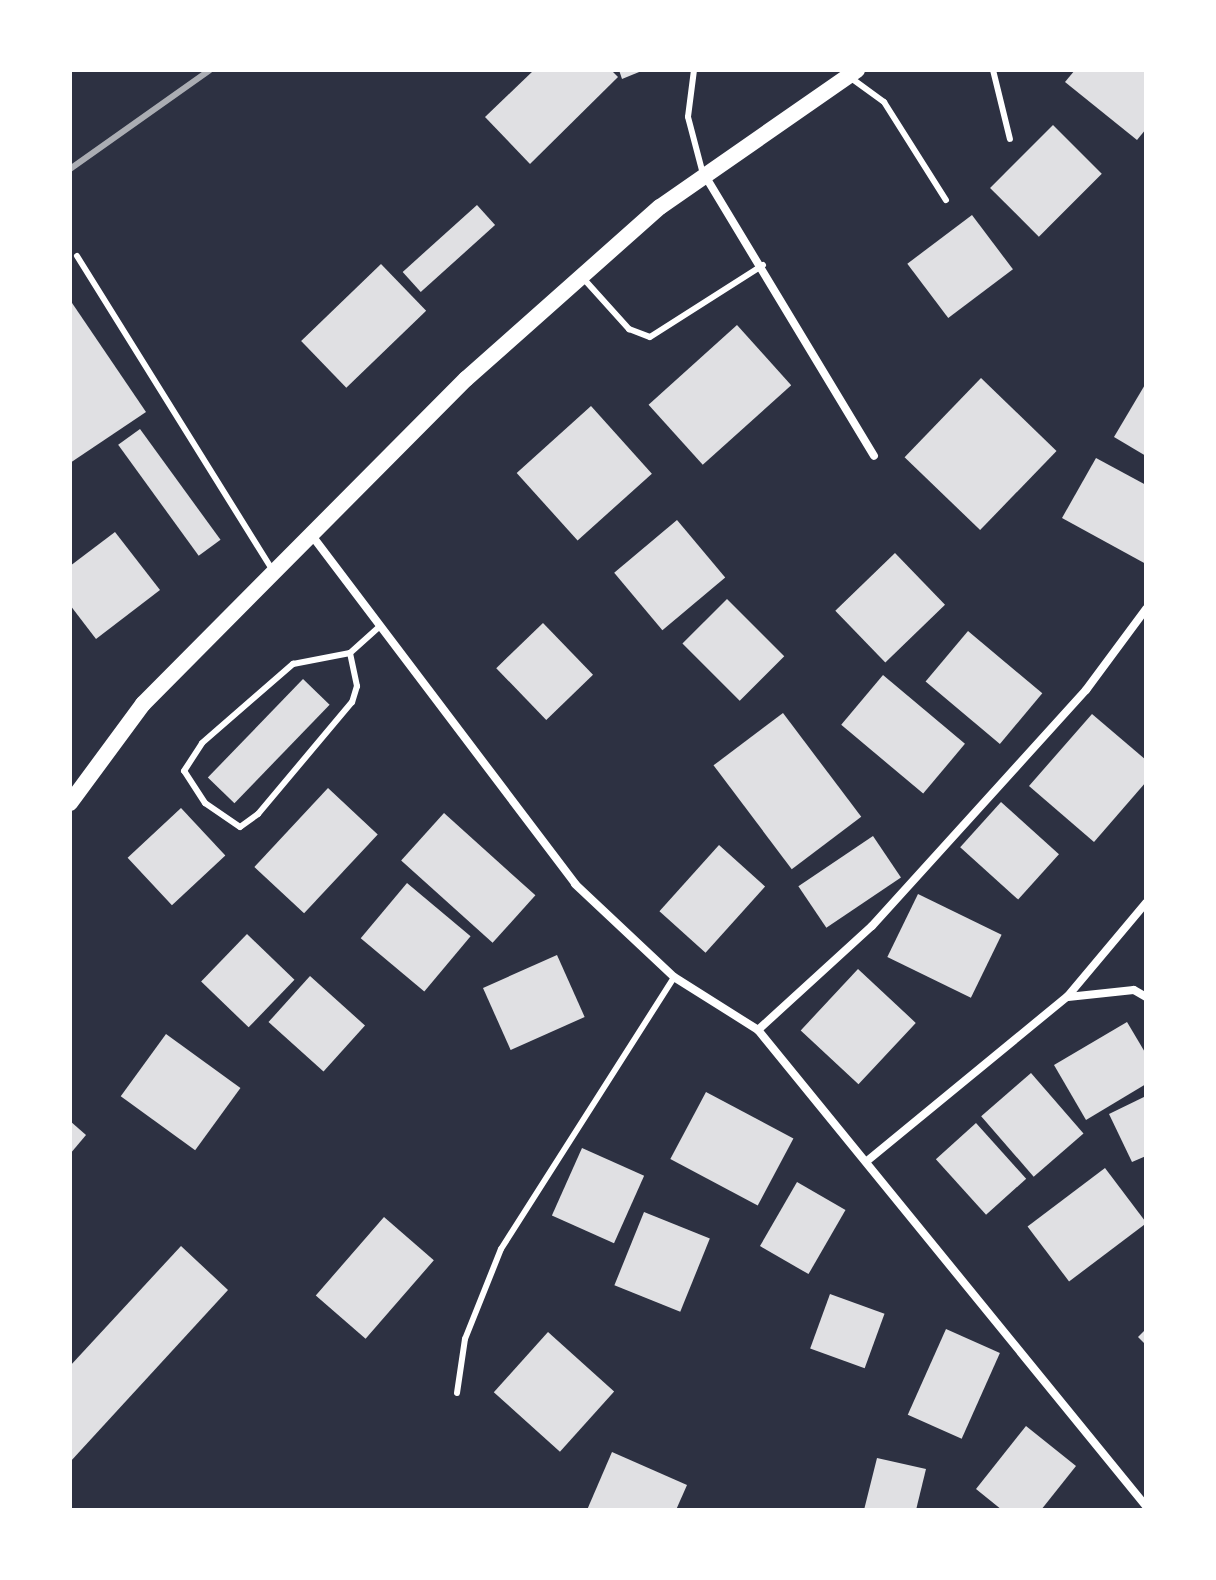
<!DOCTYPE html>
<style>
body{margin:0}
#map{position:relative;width:1216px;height:1580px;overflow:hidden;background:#2d3142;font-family:"Times New Roman",serif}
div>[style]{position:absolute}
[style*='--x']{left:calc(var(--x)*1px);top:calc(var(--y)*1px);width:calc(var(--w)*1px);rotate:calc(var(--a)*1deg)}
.building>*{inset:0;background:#e0e0e3;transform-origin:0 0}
.service>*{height:6px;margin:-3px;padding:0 3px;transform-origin:3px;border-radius:3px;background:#fff}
.minor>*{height:8px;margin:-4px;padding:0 4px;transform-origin:4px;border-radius:4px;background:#fff}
.secondary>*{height:16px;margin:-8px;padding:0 8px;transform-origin:8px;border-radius:8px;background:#fff}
.rail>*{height:6px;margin:-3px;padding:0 3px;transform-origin:3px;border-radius:3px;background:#abadb3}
span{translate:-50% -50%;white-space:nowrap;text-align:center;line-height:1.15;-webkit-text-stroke:8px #fff;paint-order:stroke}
.frame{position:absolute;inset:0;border:72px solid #fff;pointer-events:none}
</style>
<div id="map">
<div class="building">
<i style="clip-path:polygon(534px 70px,611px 70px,618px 77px,530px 164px,485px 117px)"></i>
<i style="clip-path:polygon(619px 70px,644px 70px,622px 79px)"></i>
<i style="clip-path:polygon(1075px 70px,1146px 70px,1146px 129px,1137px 140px,1065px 82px)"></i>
<i style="left:1053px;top:125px;width:69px;height:89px;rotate:45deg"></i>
<i style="left:477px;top:205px;width:27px;height:100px;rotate:48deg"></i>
<i style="left:972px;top:215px;width:68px;height:81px;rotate:53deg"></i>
<i style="left:381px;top:264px;width:65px;height:111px;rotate:46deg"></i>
<i style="clip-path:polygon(70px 300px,146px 412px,70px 463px)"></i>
<i style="left:737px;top:325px;width:81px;height:119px;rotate:48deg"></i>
<i style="left:981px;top:378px;width:105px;height:110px;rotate:44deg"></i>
<i style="clip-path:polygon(1146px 383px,1146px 456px,1114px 437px)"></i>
<i style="left:591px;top:406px;width:91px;height:100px;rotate:48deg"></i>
<i style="left:140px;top:429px;width:137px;height:27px;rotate:54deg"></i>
<i style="clip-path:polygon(1096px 458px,1146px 485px,1146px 564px,1062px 518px)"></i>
<i style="left:677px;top:520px;width:75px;height:82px;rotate:50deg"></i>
<i style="clip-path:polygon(115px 532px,160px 590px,96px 639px,70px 605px,70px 566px)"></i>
<i style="left:895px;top:553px;width:72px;height:83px;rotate:46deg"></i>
<i style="left:727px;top:599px;width:81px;height:63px;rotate:45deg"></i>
<i style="left:543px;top:623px;width:72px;height:65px;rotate:46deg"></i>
<i style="left:968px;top:631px;width:97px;height:66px;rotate:40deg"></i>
<i style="left:883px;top:675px;width:107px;height:65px;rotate:40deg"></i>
<i style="left:303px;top:679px;width:37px;height:137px;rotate:44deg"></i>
<i style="left:783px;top:713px;width:130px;height:87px;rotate:53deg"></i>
<i style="clip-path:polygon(1092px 714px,1146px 760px,1146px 782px,1094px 842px,1029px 786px)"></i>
<i style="left:328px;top:788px;width:68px;height:108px;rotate:43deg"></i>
<i style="left:1001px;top:802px;width:78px;height:61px;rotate:42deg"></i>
<i style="left:181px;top:808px;width:65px;height:73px;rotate:47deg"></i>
<i style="left:444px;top:813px;width:123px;height:64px;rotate:42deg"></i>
<i style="left:873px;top:836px;width:50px;height:90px;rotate:56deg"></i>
<i style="left:719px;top:845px;width:62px;height:89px;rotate:42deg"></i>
<i style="left:407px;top:883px;width:83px;height:72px;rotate:40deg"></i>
<i style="left:918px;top:894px;width:93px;height:70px;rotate:26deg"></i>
<i style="left:247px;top:934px;width:66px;height:66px;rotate:44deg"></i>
<i style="left:557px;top:955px;width:68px;height:81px;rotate:66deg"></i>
<i style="left:858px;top:969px;width:79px;height:84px;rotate:43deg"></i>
<i style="left:310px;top:976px;width:74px;height:62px;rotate:42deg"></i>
<i style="clip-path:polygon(1127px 1022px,1146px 1054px,1146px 1084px,1086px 1120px,1054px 1065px)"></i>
<i style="left:166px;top:1034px;width:92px;height:77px;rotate:36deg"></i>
<i style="left:1031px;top:1073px;width:80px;height:66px;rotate:49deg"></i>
<i style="left:706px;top:1092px;width:99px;height:76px;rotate:28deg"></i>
<i style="clip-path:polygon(1146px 1096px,1146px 1156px,1132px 1162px,1109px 1114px)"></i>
<i style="clip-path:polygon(70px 1121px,86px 1135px,70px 1154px)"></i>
<i style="left:976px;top:1123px;width:75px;height:54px;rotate:48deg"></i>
<i style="left:582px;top:1148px;width:68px;height:74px;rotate:24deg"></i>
<i style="left:1105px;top:1168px;width:69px;height:97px;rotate:53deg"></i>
<i style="left:797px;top:1182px;width:56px;height:74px;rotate:30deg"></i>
<i style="left:644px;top:1212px;width:71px;height:79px;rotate:22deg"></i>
<i style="left:384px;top:1217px;width:66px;height:104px;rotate:41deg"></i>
<i style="clip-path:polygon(181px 1246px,228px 1290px,70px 1462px,70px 1366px)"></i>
<i style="left:830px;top:1294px;width:58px;height:58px;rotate:20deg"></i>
<i style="left:946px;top:1329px;width:59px;height:94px;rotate:24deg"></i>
<i style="clip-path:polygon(1146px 1329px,1146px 1345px,1138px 1337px)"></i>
<i style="left:548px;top:1332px;width:89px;height:81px;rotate:42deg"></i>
<i style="clip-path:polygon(1026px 1426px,1076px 1466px,1041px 1510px,1002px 1510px,976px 1489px)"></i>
<i style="clip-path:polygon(612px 1452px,687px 1485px,676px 1510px,587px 1510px)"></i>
<i style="clip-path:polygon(877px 1458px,926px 1469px,916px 1510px,864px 1510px)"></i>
</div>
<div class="service">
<i style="--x:694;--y:70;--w:47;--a:97.3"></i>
<i style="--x:688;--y:117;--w:59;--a:75.3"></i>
<i style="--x:993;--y:70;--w:71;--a:76.2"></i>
<i style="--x:851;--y:78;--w:41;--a:36"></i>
<i style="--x:884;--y:102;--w:116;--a:57.7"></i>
<i style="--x:77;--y:256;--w:369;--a:58.1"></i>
<i style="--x:583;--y:278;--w:69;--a:48"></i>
<i style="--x:629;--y:329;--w:22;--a:21"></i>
<i style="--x:650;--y:337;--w:134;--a:-32.5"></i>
<i style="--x:350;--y:653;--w:34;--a:78"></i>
<i style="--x:357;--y:686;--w:17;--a:107"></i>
<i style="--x:352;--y:702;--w:146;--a:130"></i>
<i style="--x:258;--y:814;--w:22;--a:144"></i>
<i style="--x:240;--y:827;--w:42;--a:-145.6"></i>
<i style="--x:205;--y:803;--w:38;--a:-123"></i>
<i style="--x:184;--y:771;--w:33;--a:-57"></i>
<i style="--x:202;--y:743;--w:121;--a:-41"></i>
<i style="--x:293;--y:664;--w:58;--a:-10.9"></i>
<i style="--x:350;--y:653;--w:39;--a:-42"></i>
<i style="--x:457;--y:1393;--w:55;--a:-81.6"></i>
<i style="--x:465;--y:1339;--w:97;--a:-68.2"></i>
<i style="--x:501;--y:1249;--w:322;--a:-57.5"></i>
</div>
<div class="minor">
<i style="--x:704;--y:174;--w:329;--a:58.9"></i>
<i style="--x:310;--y:533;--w:440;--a:52.9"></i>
<i style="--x:575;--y:884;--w:136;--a:43.2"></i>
<i style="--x:674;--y:977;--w:99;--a:32.2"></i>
<i style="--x:758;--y:1030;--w:614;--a:50.82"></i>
<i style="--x:1068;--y:997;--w:66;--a:-6.1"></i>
<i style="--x:1134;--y:990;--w:14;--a:30"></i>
<i style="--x:758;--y:1030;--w:154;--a:-42.4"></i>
<i style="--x:872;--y:926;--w:319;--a:-47.8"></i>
<i style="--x:1086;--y:690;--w:101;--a:-53.5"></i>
<i style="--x:867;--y:1161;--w:259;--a:-39.4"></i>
<i style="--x:1067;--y:997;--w:123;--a:-50"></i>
</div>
<div class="secondary">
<i style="--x:70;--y:803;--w:123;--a:-53.6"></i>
<i style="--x:143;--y:704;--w:458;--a:-45.2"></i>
<i style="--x:466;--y:379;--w:259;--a:-41.6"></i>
<i style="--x:660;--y:207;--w:240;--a:-34.8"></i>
</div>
<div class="rail">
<i style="--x:70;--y:169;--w:171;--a:-35.3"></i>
</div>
<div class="frame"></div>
</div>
